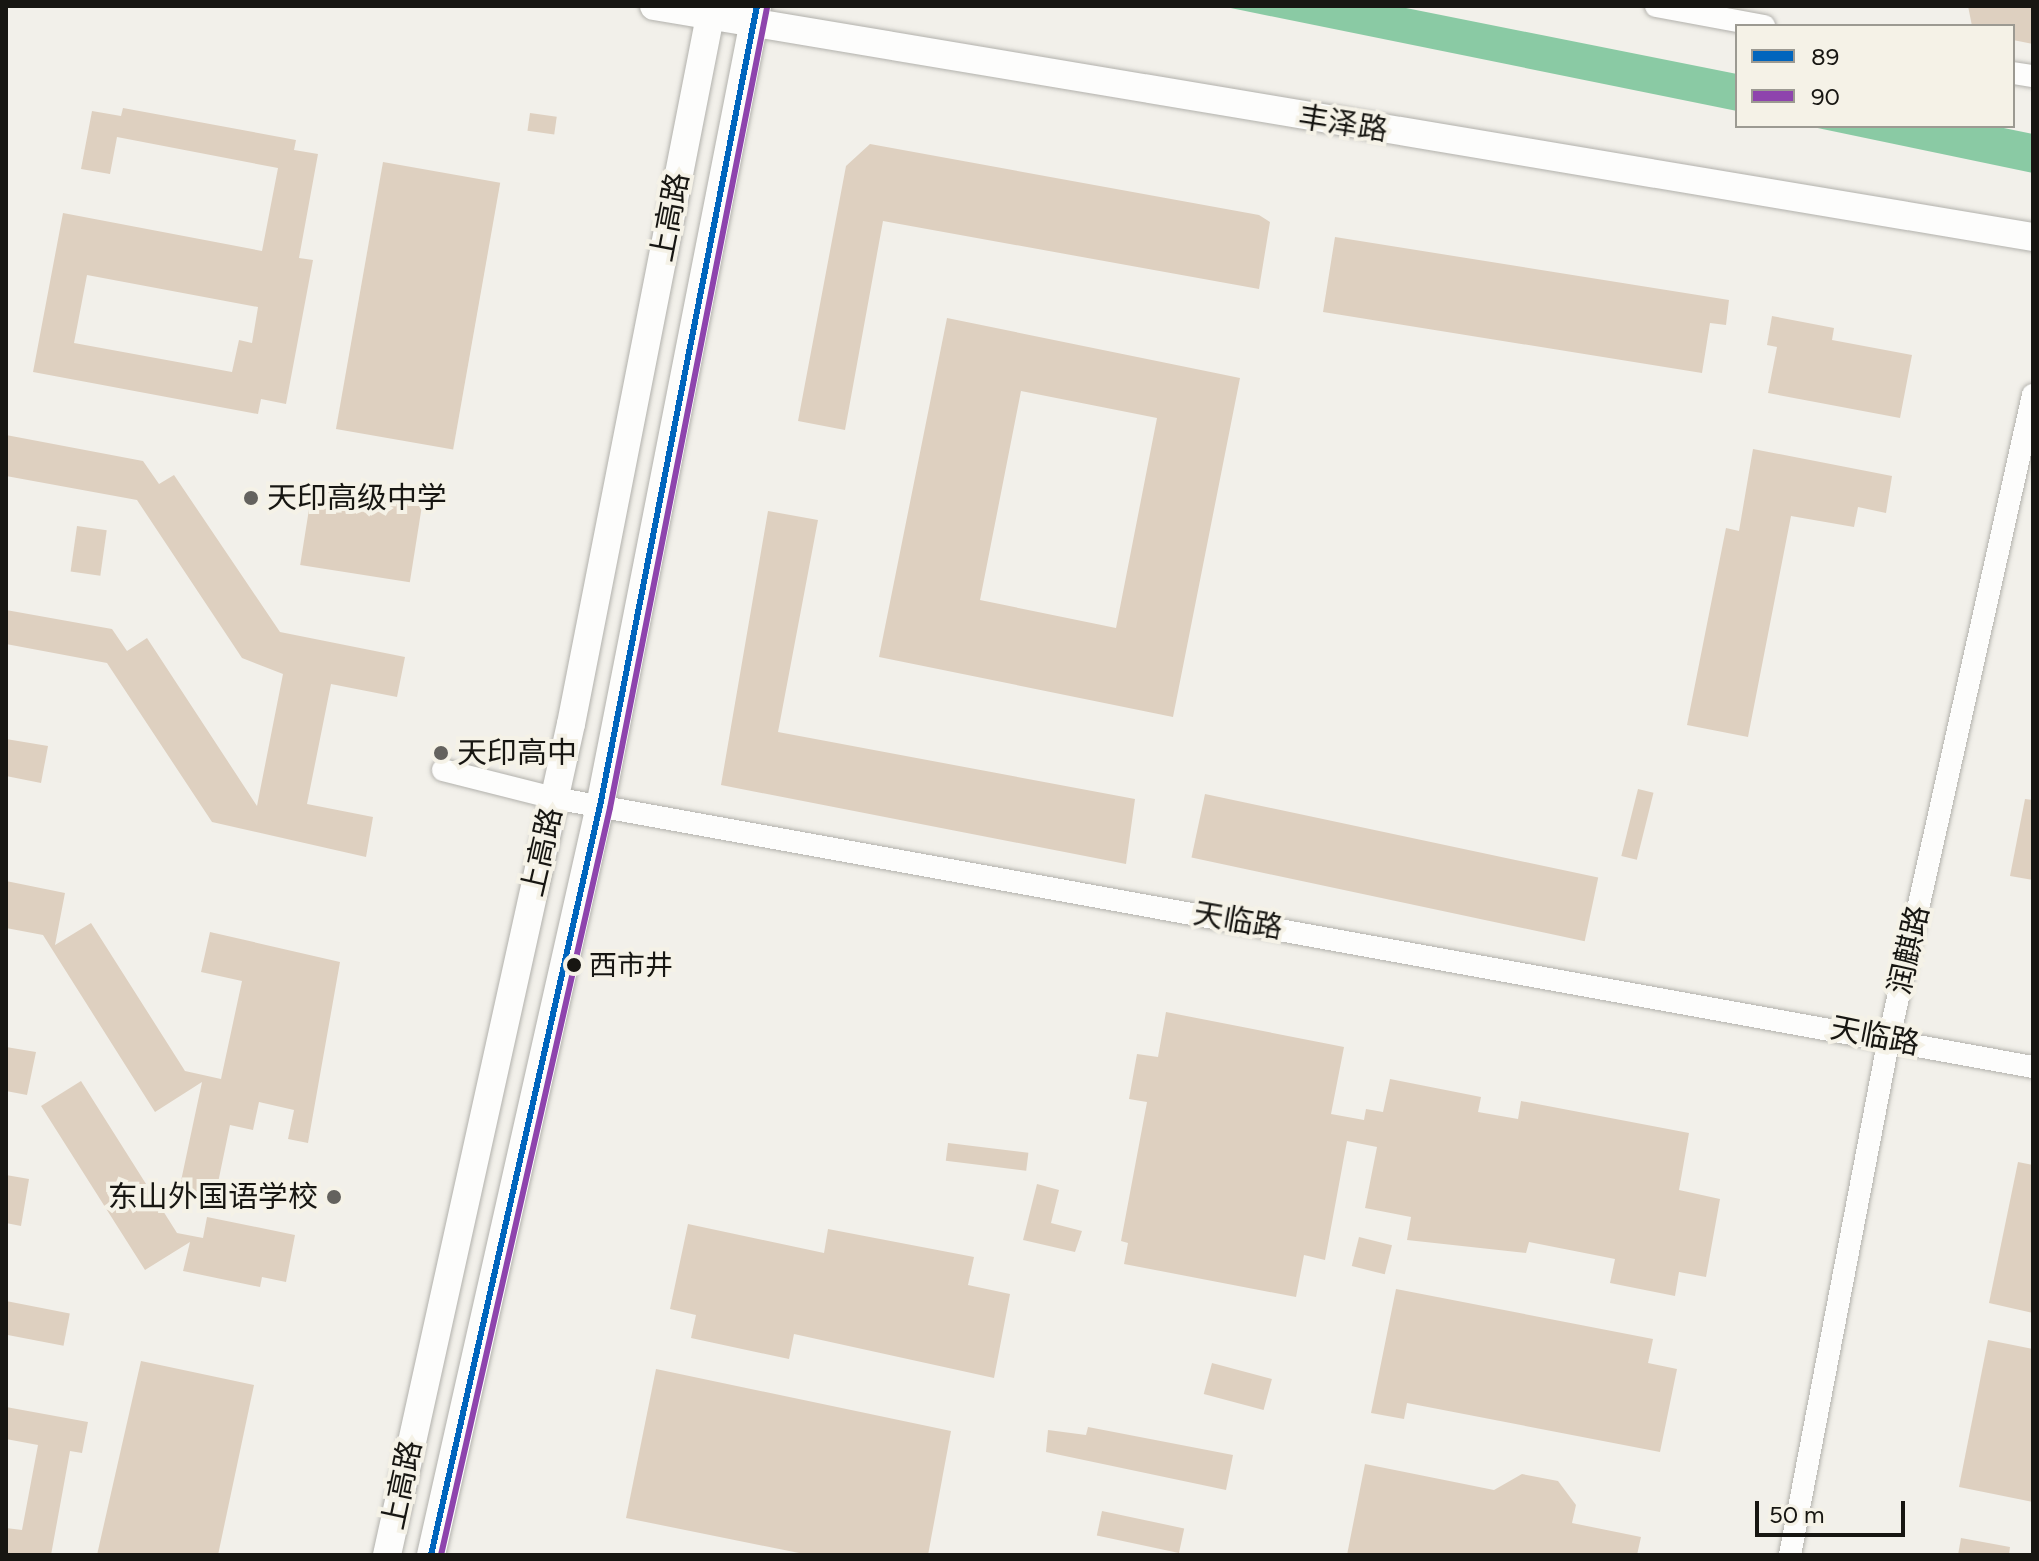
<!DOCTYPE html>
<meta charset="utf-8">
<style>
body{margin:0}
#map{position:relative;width:2039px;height:1561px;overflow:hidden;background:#f2f0ea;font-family:Figtree,"Noto Sans SC",sans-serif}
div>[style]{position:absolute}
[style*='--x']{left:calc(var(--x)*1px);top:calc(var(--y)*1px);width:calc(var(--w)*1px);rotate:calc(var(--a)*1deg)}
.water>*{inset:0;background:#8acaa4}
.building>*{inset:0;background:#ded0c0;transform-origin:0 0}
.roads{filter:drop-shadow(0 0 2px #b2b1ac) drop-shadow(0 0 2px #b2b1ac)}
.minor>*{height:22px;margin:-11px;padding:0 11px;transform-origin:11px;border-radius:11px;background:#fdfdfc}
.major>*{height:28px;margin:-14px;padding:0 14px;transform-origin:14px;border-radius:14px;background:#fdfdfc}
.bus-1>*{height:6px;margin:-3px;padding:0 3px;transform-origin:3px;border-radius:3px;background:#0065bd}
.bus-2>*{height:6px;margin:-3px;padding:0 3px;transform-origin:3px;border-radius:3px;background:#8e44ad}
.dots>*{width:22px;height:22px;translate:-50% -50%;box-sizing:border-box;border:4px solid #f5f2e7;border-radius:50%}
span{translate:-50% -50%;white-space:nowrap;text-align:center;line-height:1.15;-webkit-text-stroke:8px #f5f2e7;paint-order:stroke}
.bus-label{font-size:28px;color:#171612}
.left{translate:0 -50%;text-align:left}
.street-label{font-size:30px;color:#171612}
.poi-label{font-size:30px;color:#171612}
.right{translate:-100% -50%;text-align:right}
.frame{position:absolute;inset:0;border:8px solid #171612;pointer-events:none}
.legend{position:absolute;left:1735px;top:24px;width:280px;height:104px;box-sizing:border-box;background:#f5f2e7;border:2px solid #9c9a92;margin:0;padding:10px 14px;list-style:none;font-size:24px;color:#171612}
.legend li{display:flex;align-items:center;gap:16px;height:40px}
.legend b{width:40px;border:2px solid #9c9a92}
.scale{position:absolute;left:1755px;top:1501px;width:150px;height:36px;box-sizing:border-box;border:4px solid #171612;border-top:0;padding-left:10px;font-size:24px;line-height:28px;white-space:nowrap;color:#171612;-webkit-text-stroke:6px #f5f2e7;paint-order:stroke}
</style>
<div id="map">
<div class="water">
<i style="clip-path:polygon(1221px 6px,1396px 6px,1737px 74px,1737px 111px)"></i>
<i style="clip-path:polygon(1808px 126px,1994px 126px,2033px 134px,2033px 173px)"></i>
</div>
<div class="building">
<i style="clip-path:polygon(1968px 6px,2033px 6px,2033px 44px,2013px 40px,2013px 26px,1972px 26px)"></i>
<i style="clip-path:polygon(evenodd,123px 108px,296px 140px,294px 150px,318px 154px,299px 258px,313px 260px,286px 404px,261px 399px,258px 414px,33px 372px,63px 213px,262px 251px,278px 168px,117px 137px,110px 174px,81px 169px,92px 111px,121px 116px,123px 108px,87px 275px,258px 307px,252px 343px,239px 340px,232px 372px,74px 343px,87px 275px)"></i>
<i style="left:530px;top:113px;width:27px;height:18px;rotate:8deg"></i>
<i style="clip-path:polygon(870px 144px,1259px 215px,1270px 222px,1259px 289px,883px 221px,845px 430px,798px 421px,846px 166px)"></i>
<i style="left:383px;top:162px;width:119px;height:271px;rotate:10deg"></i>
<i style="clip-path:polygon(1335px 237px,1729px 300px,1726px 325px,1710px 323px,1702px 373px,1323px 312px)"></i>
<i style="clip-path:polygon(1772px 316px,1834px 328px,1832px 340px,1912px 355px,1900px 418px,1768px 393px,1777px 347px,1767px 345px)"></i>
<i style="clip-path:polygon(evenodd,947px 318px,1240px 378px,1173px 717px,879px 657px,947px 318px,1021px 391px,1157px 418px,1116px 628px,980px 600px,1021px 391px)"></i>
<i style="clip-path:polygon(6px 435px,143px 461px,159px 484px,174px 475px,280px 632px,405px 657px,397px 697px,331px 684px,307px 804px,373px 817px,366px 857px,212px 822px,107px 663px,6px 644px,6px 610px,112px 629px,127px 651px,147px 638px,257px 806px,283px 674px,242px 658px,137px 500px,6px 476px)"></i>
<i style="clip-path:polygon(1753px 449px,1892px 476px,1886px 513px,1858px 507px,1854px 527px,1791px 516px,1748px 737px,1687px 725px,1726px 528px,1739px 531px)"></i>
<i style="left:313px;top:484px;width:111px;height:82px;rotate:9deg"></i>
<i style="clip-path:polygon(768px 511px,818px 520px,778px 732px,1135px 799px,1126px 864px,721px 785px)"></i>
<i style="left:77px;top:526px;width:30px;height:46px;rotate:8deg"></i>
<i style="clip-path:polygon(6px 739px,48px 746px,41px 783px,6px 776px)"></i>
<i style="left:1638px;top:789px;width:16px;height:69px;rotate:14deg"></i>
<i style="left:1205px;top:794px;width:402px;height:65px;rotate:12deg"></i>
<i style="clip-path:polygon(2025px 799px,2033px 800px,2033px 880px,2010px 876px)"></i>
<i style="clip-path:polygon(6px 881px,65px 893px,55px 945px,91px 923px,185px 1071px,221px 1079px,242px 981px,201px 972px,210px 932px,340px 962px,308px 1143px,288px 1139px,294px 1110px,259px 1102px,253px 1130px,230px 1125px,214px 1202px,178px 1195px,202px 1082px,155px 1112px,43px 935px,6px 928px)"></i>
<i style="clip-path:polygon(1166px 1012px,1344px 1047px,1331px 1114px,1364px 1120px,1366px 1109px,1383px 1112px,1390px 1079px,1481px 1097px,1478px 1112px,1518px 1119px,1521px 1101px,1689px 1133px,1679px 1190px,1720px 1199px,1706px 1277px,1679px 1272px,1675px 1296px,1610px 1283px,1615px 1259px,1529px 1242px,1526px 1253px,1407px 1240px,1411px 1217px,1365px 1208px,1377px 1147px,1347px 1141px,1325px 1260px,1304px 1255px,1296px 1297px,1124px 1264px,1128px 1243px,1121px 1241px,1147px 1102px,1129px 1099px,1137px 1054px,1158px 1057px)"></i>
<i style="clip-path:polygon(6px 1047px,36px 1052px,27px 1095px,6px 1091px)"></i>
<i style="clip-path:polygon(81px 1081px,177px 1233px,203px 1238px,207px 1217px,295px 1235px,286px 1282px,262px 1277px,260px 1287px,183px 1271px,190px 1242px,145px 1270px,41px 1106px)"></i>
<i style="left:948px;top:1143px;width:81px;height:18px;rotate:7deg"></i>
<i style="clip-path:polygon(2018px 1162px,2033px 1165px,2033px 1313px,1989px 1303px)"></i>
<i style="clip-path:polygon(6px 1175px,29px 1179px,21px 1226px,6px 1223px)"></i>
<i style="clip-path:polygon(1037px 1184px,1059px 1190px,1051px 1223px,1082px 1231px,1075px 1252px,1023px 1240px)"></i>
<i style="clip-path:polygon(688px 1224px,824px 1253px,828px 1229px,974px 1257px,968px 1285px,1010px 1294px,994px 1378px,794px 1334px,789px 1359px,691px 1338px,696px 1315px,670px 1309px)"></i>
<i style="left:1359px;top:1237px;width:34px;height:30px;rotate:14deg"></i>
<i style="clip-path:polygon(1396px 1289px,1653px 1339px,1648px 1363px,1677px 1369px,1660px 1452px,1407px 1403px,1404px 1419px,1371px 1413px)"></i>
<i style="left:6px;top:1301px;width:65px;height:33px;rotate:11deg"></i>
<i style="clip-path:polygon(1988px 1340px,2033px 1349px,2033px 1502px,1959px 1487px)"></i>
<i style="clip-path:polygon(141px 1361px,254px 1385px,218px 1555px,97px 1555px)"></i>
<i style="left:1212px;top:1363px;width:62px;height:32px;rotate:15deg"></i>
<i style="clip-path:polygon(656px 1369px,951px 1431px,928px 1555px,809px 1555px,626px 1518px)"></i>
<i style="clip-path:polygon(6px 1407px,88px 1422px,82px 1453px,70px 1451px,51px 1555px,6px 1555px,6px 1528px,22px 1530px,38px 1445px,6px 1439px)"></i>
<i style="clip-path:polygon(1088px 1427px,1233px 1455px,1226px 1490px,1046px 1452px,1048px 1430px,1086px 1435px)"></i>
<i style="clip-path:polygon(1365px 1464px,1494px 1490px,1522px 1474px,1558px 1481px,1576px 1505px,1572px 1523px,1641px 1537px,1637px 1555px,1347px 1555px)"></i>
<i style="left:1102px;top:1511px;width:84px;height:25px;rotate:12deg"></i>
<i style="clip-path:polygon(1961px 1538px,2010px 1547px,2009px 1555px,1958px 1555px)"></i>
</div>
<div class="roads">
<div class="minor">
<i style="--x:1656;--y:6;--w:110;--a:10.5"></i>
<i style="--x:2013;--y:73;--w:20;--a:9"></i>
<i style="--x:443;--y:770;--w:114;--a:14.2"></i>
<i style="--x:554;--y:798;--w:1503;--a:10.31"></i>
<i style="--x:1790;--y:1555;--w:526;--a:-79.16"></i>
<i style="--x:1889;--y:1038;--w:659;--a:-77.38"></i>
</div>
<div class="major">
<i style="--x:654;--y:6;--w:1398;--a:9.51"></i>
<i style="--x:387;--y:1555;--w:851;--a:-77.52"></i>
<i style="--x:571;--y:724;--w:732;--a:-78.89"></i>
<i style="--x:431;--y:1555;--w:768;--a:-77.29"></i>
<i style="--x:600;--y:806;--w:815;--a:-78.9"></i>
</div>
</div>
<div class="bus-1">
<i style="--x:431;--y:1555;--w:768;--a:-77.29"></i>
<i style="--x:600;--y:806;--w:815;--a:-78.9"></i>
</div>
<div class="bus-2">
<i style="--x:441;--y:1555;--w:766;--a:-77.25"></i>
<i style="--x:610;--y:808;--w:815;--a:-78.9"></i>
</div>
<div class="dots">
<i style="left:251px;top:498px;background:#64625e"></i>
<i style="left:441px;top:753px;background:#64625e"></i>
<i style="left:574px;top:965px;background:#171612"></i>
<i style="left:334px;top:1197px;background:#64625e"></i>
</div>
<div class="bus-label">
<span class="left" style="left:589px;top:965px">西市井</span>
</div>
<div class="street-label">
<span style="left:1343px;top:124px;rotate:9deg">丰泽路</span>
<span style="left:670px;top:217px;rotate:-79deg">上高路</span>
<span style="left:542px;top:852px;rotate:-77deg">上高路</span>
<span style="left:1238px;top:921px;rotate:10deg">天临路</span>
<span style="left:1909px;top:950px;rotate:-77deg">润麒路</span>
<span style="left:1875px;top:1036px;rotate:11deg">天临路</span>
<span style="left:402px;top:1485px;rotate:-78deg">上高路</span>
</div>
<div class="poi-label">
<span class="left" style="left:267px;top:498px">天印高级中学</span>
<span class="left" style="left:457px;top:753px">天印高中</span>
<span class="right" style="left:318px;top:1197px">东山外国语学校</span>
</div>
<div class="frame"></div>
<ul class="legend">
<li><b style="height:10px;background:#0065bd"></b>89</li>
<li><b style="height:10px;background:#8e44ad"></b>90</li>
</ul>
<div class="scale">50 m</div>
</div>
